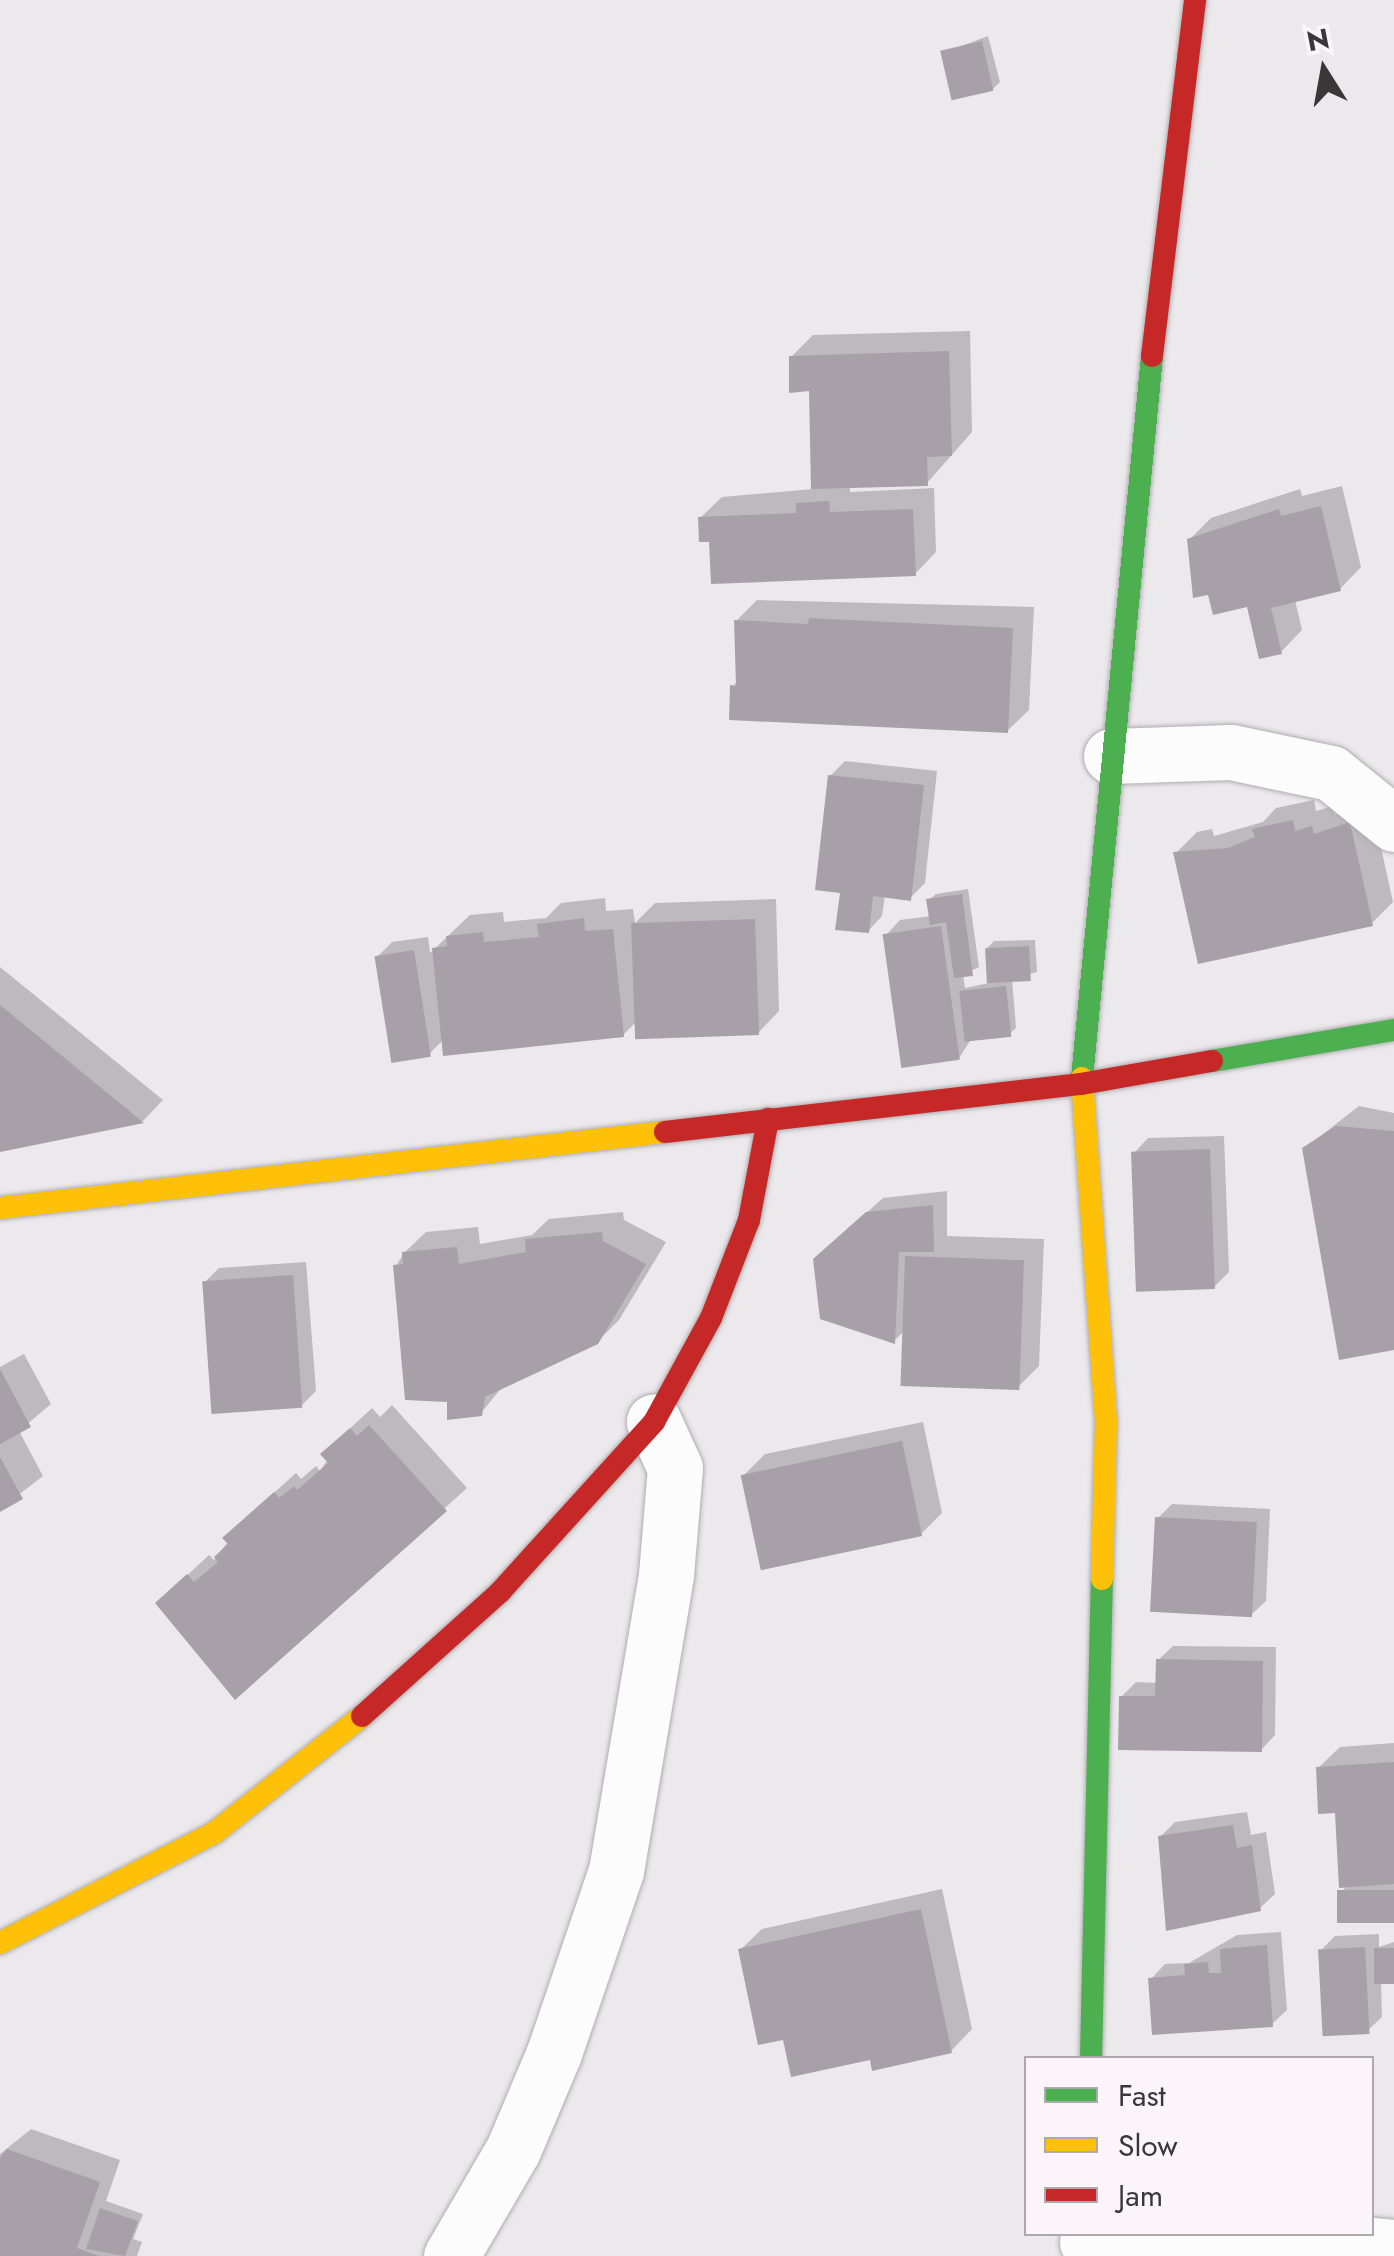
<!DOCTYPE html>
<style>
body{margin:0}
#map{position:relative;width:1394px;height:2256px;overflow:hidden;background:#ece9ec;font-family:Jost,sans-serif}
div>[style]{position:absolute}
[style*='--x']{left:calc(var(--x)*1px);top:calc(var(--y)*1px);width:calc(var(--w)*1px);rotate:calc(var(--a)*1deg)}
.shadow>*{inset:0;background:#0003}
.building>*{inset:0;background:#a8a0a8;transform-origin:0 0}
.roads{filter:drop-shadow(0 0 2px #afadaf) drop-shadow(0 0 2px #afadaf)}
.street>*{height:55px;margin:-27.5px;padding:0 27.5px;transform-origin:27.5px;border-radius:27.5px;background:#fcfcfc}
.fast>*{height:22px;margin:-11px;padding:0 11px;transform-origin:11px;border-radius:11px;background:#4caf50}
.slow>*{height:22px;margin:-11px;padding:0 11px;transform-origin:11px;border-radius:11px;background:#ffc107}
.jam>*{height:22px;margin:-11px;padding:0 11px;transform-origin:11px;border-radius:11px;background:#c62828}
span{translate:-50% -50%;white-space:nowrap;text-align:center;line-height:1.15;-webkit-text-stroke:10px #fbf5fa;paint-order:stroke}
.legend{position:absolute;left:1024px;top:2056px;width:350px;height:180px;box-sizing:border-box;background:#fbf5fa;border:2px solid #ada9ac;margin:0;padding:12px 18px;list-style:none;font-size:30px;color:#393738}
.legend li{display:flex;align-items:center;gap:20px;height:50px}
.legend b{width:50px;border:2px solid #ada9ac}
.north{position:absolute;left:1274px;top:20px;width:100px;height:100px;-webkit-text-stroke:8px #fbf5fa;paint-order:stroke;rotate:349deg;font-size:28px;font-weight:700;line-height:40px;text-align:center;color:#393738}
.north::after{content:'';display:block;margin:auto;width:35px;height:45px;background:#393738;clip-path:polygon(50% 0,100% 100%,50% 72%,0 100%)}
</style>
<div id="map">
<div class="shadow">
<i style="clip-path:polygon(988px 36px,1000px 82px,993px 89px,943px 53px)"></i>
<i style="clip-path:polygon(970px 331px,972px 432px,927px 483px,850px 485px,850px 492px,934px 488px,936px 552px,915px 574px,712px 539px,700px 518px,722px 497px,813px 489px,811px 389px,791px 357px,813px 335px)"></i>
<i style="clip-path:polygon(1342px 486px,1361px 567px,1340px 589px,1295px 600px,1302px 630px,1281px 652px,1249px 604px,1189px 540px,1211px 518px,1300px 489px,1302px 496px)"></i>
<i style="clip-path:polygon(757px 600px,1034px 607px,1029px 710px,1007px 731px,733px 686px,738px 681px,736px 621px)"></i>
<i style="clip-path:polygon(845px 761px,937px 771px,925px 883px,910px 898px,885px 895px,882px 916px,868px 931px,842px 891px,830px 776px)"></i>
<i style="clip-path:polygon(1314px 800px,1316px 811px,1333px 806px,1335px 815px,1371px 802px,1393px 902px,1371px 924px,1176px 853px,1197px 832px,1212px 829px,1214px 836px,1263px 822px,1276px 808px)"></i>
<i style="clip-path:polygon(968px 889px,979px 967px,963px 975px,965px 988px,989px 983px,987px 948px,994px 941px,1035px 940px,1037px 972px,1012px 979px,1016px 1028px,1009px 1034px,972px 1038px,959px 1058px,886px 935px,900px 920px,931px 916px,929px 900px,936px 894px)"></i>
<i style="clip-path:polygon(605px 898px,606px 911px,633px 909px,635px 923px,655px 903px,776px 899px,779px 1011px,758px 1033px,637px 1021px,623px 1035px,444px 1039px,429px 1054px,377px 957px,392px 942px,428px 937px,430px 953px,470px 915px,503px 912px,504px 922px,546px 918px,561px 903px)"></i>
<i style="clip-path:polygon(0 967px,163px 1100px,143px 1121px,0 1149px)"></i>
<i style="clip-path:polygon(1359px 1106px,1394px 1113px,1394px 1348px,1305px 1148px)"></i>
<i style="clip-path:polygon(1224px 1136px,1229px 1272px,1214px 1287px,1134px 1153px,1148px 1138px)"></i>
<i style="clip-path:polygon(947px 1191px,947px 1236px,1044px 1239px,1039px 1366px,1018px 1387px,904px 1331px,894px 1341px,831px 1245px,883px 1198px)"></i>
<i style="clip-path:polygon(623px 1212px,624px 1220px,666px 1242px,619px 1320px,597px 1342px,503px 1386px,481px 1413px,449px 1400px,396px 1266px,404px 1253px,426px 1232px,478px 1227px,480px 1244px,532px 1235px,549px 1219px)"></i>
<i style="clip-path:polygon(306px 1262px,316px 1391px,302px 1405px,204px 1283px,219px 1268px)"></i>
<i style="clip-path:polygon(24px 1354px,51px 1404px,19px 1431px,43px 1476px,0 1509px,0 1367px)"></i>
<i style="clip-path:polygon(392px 1405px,467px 1488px,236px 1697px,180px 1582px,209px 1555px,214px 1560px,247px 1517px,296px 1473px,301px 1479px,316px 1466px,320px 1471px,345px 1433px,372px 1408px,380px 1417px)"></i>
<i style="clip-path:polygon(923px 1422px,942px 1513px,921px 1534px,744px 1475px,765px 1454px)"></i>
<i style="clip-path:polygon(1172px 1504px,1270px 1509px,1266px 1601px,1251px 1615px,1158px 1518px)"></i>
<i style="clip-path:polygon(1173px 1646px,1276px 1647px,1275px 1735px,1261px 1750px,1121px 1697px,1136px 1682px,1158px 1683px,1158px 1660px)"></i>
<i style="clip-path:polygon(1394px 1743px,1394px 1920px,1339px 1894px,1349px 1884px,1337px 1811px,1318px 1768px,1340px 1747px)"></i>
<i style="clip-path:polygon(1247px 1812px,1251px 1835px,1266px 1832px,1275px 1894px,1260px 1908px,1160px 1837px,1175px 1822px)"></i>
<i style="clip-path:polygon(942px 1889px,972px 2029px,951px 2051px,872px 2057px,740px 1950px,762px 1929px)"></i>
<i style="clip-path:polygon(1281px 1932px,1287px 2010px,1272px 2024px,1151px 1979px,1165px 1964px,1189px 1963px,1237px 1935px)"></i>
<i style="clip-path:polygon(1379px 1934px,1379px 1947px,1394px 1942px,1394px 1981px,1381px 1982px,1382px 2017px,1367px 2031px,1321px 1950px,1335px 1936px)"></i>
<i style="clip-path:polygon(31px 2129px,120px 2160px,106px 2201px,143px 2214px,133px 2239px,142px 2242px,137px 2256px,0 2256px,0 2154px)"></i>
</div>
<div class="building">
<i style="left:982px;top:41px;width:51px;height:43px;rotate:77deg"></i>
<i style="clip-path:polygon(949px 351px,952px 456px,927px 457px,928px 486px,811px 489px,809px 391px,789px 393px,789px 356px)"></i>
<i style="clip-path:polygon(829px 501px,830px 512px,913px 509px,916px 576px,711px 584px,709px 542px,699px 542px,698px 517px,796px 513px,796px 503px)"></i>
<i style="clip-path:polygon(1321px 506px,1341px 591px,1271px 608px,1282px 654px,1259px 659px,1247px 607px,1213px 615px,1208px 595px,1193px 598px,1187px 539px,1279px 509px,1281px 516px)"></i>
<i style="clip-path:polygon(809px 618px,1013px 628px,1008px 733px,729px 720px,730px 685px,736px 686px,734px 620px,808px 624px)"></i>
<i style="clip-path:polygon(828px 775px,924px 785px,911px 901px,873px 896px,869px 933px,835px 930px,840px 893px,815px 890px)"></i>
<i style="clip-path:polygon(1293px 820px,1295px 831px,1312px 826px,1314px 834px,1350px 822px,1373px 926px,1198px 964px,1173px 852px,1228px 848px,1255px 837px,1252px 829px)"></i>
<i style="clip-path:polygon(962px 894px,973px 976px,954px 978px,946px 922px,930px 925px,926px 899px)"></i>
<i style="clip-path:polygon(584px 918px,585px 931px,613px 929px,624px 1037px,443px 1056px,432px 948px,447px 946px,446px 936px,483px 932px,484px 942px,539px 937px,537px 924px)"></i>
<i style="left:755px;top:919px;width:116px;height:124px;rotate:88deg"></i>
<i style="left:941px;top:926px;width:135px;height:59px;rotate:82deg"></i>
<i style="left:1029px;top:946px;width:35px;height:44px;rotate:87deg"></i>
<i style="left:414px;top:950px;width:108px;height:40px;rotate:81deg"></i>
<i style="left:1006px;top:986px;width:51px;height:47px;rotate:84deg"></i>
<i style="clip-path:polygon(0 1005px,144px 1123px,0 1152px)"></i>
<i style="clip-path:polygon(1336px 1126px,1394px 1131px,1394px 1350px,1339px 1360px,1302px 1148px)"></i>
<i style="left:1210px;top:1149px;width:140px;height:79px;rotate:88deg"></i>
<i style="clip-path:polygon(933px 1205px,934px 1252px,899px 1252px,895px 1344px,820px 1319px,813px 1259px,866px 1212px)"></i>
<i style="clip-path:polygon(602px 1232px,603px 1241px,646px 1264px,598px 1344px,485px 1397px,482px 1416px,447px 1420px,447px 1402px,405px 1400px,393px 1265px,403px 1264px,402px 1252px,457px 1247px,459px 1264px,526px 1252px,525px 1239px)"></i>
<i style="left:905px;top:1256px;width:119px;height:130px;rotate:2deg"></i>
<i style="left:293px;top:1275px;width:133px;height:91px;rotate:86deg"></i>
<i style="clip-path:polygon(0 1369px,31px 1427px,0 1444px)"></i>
<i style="clip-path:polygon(369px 1425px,447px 1511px,235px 1700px,155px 1603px,187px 1574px,194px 1582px,218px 1562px,214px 1557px,228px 1544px,222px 1538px,274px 1492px,279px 1498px,294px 1486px,297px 1490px,328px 1463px,320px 1454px,350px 1428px,357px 1436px)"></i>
<i style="left:902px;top:1441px;width:97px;height:165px;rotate:78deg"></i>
<i style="clip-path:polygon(0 1457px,23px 1499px,0 1512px)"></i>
<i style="left:1155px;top:1517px;width:102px;height:95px;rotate:3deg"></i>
<i style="clip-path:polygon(1156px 1659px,1263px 1661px,1262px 1752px,1118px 1750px,1119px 1696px,1155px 1696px)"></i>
<i style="clip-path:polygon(1394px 1762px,1394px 1884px,1339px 1888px,1335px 1813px,1318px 1814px,1316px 1767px)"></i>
<i style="clip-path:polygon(1233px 1825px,1237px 1848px,1252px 1845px,1261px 1911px,1166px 1931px,1158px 1836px)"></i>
<i style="left:1394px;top:1890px;width:33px;height:57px;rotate:90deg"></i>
<i style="clip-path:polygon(921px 1909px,952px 2053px,872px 2071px,870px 2060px,791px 2077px,783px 2040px,758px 2045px,738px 1949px)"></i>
<i style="clip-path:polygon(1267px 1945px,1273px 2027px,1152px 2035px,1148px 1978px,1185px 1975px,1184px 1964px,1208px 1962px,1209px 1973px,1221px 1973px,1220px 1949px)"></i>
<i style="left:1365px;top:1947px;width:87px;height:47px;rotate:87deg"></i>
<i style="left:1394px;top:1948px;width:36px;height:20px;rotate:90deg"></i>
<i style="clip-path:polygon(7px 2149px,100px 2182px,77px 2248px,99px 2256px,0 2256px,0 2158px)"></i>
<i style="clip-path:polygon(100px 2208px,138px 2221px,125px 2256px,86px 2249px)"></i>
</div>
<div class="roads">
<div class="street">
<i style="--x:1111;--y:756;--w:120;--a:-1.9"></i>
<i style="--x:1231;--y:752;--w:102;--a:11.9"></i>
<i style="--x:1331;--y:773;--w:81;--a:39"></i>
<i style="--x:1087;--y:2242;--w:181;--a:-2.5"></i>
<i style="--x:1268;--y:2234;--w:127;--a:5.9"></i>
<i style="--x:451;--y:2256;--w:123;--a:-59.7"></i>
<i style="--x:513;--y:2150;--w:105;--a:-67.1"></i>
<i style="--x:554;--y:2053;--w:192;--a:-71.2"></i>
<i style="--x:616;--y:1871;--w:300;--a:-80.4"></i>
<i style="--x:666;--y:1575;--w:107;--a:-85.2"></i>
<i style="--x:675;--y:1468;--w:51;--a:-114.5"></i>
</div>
<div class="fast">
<i style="--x:1212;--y:1061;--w:185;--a:-9.7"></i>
<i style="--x:1082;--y:1078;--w:725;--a:-84.46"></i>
<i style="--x:1091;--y:2058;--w:479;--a:-88.7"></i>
</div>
<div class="slow">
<i style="--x:1082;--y:1078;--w:346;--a:86"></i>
<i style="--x:1106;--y:1423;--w:156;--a:91.5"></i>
<i style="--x:0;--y:1208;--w:669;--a:-6.52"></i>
<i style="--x:0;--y:1943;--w:241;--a:-27.2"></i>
<i style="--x:214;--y:1833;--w:189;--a:-38.3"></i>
</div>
<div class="jam">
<i style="--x:1152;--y:356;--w:359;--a:-83.1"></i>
<i style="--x:665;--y:1132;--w:419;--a:-6.6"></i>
<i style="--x:1081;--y:1084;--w:133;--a:-10"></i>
<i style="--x:362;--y:1716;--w:186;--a:-41.9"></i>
<i style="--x:500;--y:1592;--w:229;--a:-47.8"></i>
<i style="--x:654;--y:1422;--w:119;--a:-61.3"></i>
<i style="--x:711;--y:1318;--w:105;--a:-68.8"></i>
<i style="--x:749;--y:1220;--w:103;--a:-79.3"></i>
</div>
</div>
<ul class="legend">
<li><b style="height:12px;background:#4caf50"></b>Fast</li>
<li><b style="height:12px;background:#ffc107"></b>Slow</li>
<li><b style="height:12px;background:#c62828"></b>Jam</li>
</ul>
<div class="north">N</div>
</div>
